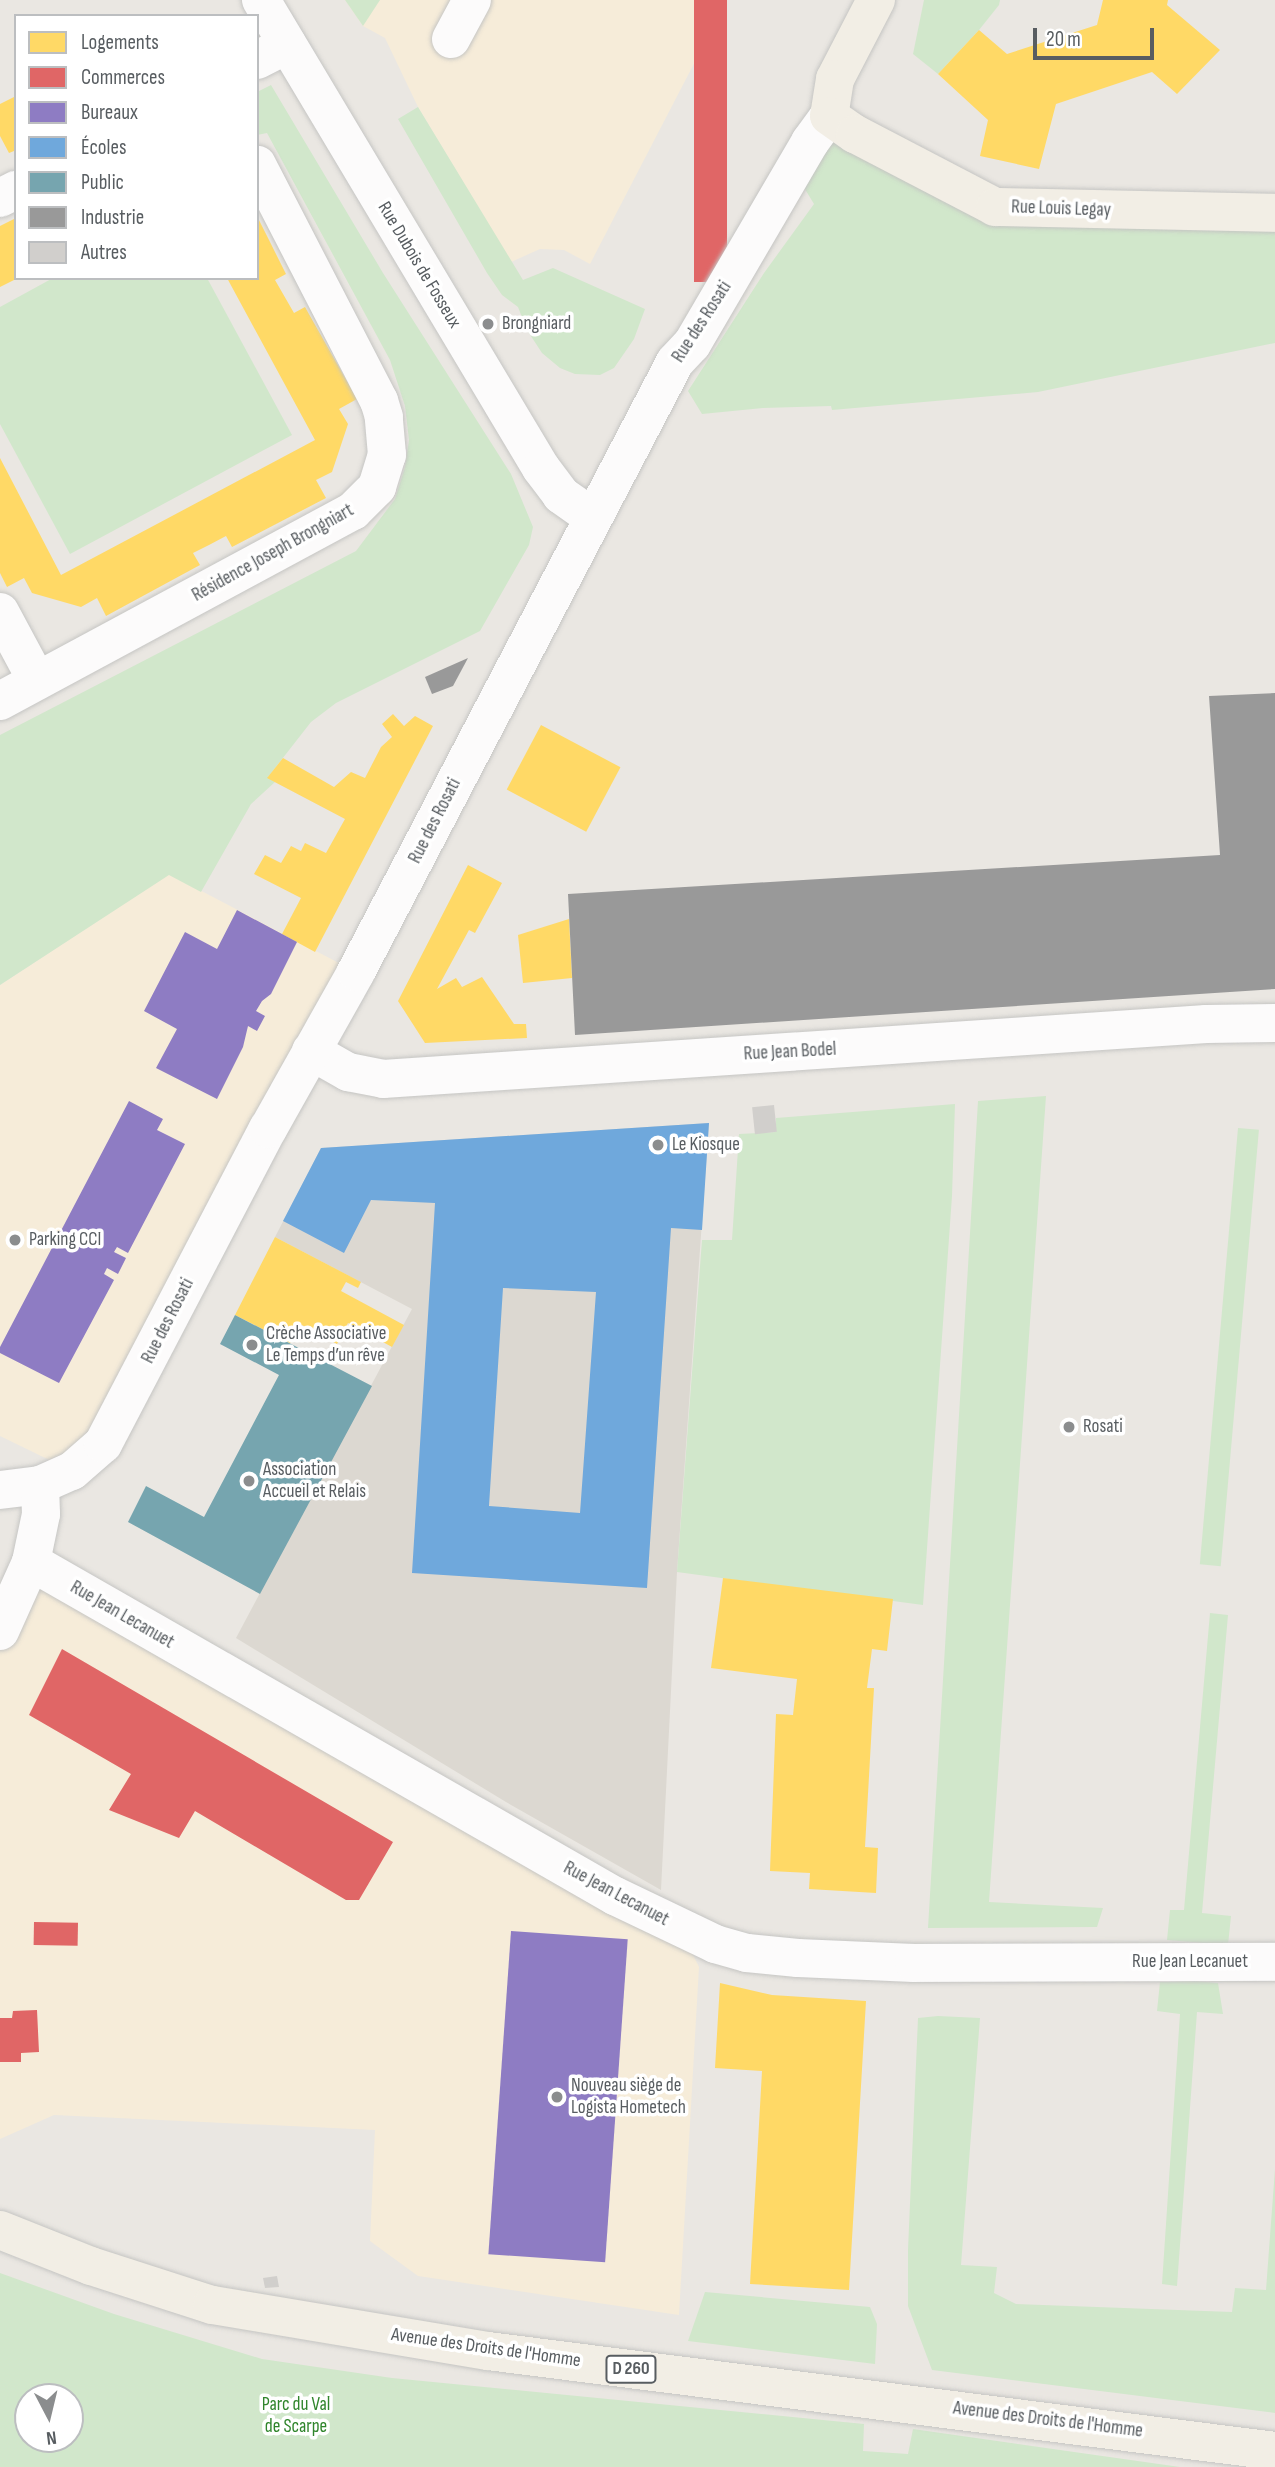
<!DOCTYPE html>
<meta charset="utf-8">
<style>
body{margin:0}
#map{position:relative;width:1275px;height:2467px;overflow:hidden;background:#eae7e2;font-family:"Sofia Sans Condensed",sans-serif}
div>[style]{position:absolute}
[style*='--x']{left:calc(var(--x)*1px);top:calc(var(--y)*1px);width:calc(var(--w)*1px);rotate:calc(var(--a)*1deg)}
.commercial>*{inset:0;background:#f6ecd9}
.education>*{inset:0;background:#dcd8d1}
.green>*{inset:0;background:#d1e7cb;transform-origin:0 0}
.homes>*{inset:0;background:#ffd966;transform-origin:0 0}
.shops>*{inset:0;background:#e06666;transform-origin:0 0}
.offices>*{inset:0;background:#8e7cc3;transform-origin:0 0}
.schools>*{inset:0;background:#6fa8dc}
.public>*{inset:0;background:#76a5af}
.industry>*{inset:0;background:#999}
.building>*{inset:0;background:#d1cfcc;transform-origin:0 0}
.roads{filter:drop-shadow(0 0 2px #c5c5c3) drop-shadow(0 0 2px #c5c5c3)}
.minor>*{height:38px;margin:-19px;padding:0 19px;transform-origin:19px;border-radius:19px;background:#fcfbfb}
.major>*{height:38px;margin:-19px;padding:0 19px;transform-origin:19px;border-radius:19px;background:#f2eee5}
.dots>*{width:19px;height:19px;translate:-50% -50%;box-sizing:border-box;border:4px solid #fff;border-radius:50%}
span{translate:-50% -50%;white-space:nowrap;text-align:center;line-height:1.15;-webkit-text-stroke:7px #fff;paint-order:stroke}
.shield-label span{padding:2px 5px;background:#fff;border:2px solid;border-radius:5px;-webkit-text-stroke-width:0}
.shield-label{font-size:18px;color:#585d61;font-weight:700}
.street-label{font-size:19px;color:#585d61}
.poi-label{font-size:19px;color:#585d61}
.left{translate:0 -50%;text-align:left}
.park-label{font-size:19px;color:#30852c}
.legend{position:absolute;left:14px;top:14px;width:245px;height:266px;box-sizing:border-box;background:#fff;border:2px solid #bcbec0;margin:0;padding:9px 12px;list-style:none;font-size:21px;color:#585d61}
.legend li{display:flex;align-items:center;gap:14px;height:35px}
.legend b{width:35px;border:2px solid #bcbec0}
.north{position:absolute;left:14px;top:2383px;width:70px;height:70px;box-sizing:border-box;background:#fff;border:2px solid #bcbec0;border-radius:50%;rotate:173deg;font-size:19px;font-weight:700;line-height:28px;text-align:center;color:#585d61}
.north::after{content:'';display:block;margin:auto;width:24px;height:32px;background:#8b8d8e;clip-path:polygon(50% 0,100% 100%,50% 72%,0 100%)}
.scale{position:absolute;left:1033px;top:28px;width:121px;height:32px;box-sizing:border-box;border:4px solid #585d61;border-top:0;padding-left:9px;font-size:21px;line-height:24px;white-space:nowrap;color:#585d61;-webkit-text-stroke:5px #fff;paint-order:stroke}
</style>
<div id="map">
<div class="commercial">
<i style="clip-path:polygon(345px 0,727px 0,590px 264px,564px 250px,540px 249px,511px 262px,418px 107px,385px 38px,363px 26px)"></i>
<i style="clip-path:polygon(169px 874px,356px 972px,72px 1471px,0 1436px,0 985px)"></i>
<i style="clip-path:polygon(31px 1562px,679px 1926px,699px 1967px,679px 2315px,418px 2276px,370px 2241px,375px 2130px,54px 2115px,0 2139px,0 1631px)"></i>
</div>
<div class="education">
<i style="clip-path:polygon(709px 1123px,677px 1572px,661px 1890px,506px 1802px,236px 1638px,412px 1309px,275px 1237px,321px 1148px)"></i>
</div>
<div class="green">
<i style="clip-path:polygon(345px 0,380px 0,363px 26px)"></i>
<i style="clip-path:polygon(924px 0,1000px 0,999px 5px,979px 30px,938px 74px,913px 54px)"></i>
<i style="clip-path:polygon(271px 85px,383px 273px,511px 474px,533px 527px,529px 545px,480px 631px,336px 703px,311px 722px,268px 777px,275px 782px,251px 804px,201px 892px,169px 875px,0 985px,0 735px,356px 551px,395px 499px,405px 467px,409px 440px,405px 406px,390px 360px,267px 133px,257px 135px,257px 92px)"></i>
<i style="clip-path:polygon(418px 107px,523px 280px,553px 268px,645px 309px,634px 339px,614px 368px,600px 375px,575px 374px,560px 368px,542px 353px,527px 330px,518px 307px,502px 295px,487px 273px,398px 119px)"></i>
<i style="clip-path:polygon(831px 136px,986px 214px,1275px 219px,1275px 343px,1038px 392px,832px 410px,831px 406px,763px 408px,702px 414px,688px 391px,764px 273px,814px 204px,797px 176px)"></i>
<i style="clip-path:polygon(53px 278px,207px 278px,292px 435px,70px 554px,0 424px,0 307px)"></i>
<i style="clip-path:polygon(1046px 1096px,989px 1902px,1103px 1908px,1097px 1927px,928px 1928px,978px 1101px)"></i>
<i style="clip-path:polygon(955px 1104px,952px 1196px,923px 1605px,677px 1572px,702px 1240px,732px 1240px,739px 1134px,776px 1132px,776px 1118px)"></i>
<i style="left:1238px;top:1128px;width:21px;height:438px;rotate:5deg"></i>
<i style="clip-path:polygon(1210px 1613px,1228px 1615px,1202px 1913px,1231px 1916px,1228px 1945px,1167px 1940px,1170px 1910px,1184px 1910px)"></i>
<i style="clip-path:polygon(1195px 1981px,1218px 1983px,1223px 2014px,1197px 2012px,1177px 2286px,1162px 2284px,1180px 2014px,1157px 2011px,1160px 1982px)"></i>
<i style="clip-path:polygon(938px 2016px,980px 2018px,961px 2265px,997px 2267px,994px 2293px,1016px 2304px,1232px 2312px,1235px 2288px,1266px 2290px,1275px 2169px,1275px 2413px,932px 2370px,908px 2306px,908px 2250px,918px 2018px)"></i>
<i style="clip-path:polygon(evenodd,0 2273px,114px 2314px,262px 2359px,392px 2378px,864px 2424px,863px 2451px,908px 2454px,913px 2429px,1180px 2467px,0 2467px,0 2273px,28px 2397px,70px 2397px,70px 2439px,28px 2439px,28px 2397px)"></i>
<i style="clip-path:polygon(705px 2292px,870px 2307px,877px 2324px,875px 2364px,688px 2341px)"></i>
</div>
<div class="homes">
<i style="clip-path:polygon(1103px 0,1168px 0,1167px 5px,1220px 50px,1177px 94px,1152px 72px,1056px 104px,1039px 169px,980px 156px,988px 120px,938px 74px,979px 30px,1007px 54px,1097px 25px)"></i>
<i style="clip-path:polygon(16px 96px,16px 155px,14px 151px,9px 153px,0 136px,0 104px)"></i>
<i style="clip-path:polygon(257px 216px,286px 274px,275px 280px,294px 313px,305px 307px,357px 399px,339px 409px,348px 424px,332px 472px,316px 480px,326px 498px,232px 547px,226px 536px,209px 545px,193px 553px,200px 565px,106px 616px,97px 598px,81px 607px,32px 593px,24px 578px,7px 587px,0 573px,0 458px,61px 575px,315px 440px,227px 278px,257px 278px)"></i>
<i style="clip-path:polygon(16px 218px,16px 279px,0 287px,0 226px)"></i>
<i style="clip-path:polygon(393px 714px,404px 726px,415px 716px,433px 726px,315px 952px,282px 934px,301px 898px,254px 874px,265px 855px,281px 863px,291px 846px,301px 851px,305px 843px,326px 853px,345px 819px,267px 778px,283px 758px,334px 787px,351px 772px,365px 778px,381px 747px,392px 737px,382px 724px)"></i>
<i style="left:541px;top:725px;width:90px;height:73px;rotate:28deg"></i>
<i style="clip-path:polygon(468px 865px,502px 883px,475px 933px,469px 930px,437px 989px,456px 978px,462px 987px,482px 977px,514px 1024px,526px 1024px,527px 1038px,425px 1043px,398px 1001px)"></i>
<i style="clip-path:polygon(569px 919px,572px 978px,523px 983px,518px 935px)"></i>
<i style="clip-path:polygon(275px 1237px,361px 1282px,358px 1288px,346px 1282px,341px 1291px,404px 1325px,392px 1347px,348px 1323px,337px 1344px,300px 1324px,290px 1343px,235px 1315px)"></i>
<i style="clip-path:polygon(723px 1578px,893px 1599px,887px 1651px,872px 1649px,867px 1688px,874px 1688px,865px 1847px,878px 1848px,876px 1893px,809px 1889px,810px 1873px,770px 1871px,776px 1714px,793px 1715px,797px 1679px,711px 1668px)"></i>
<i style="clip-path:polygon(720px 1983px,772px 1995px,866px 2001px,849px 2290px,750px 2284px,762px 2071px,715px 2068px)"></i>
</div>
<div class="shops">
<i style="left:694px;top:0;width:33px;height:282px"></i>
<i style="clip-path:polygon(62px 1649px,393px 1842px,359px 1900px,346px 1900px,195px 1811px,179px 1838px,109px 1810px,131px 1774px,29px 1715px)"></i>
<i style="left:34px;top:1922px;width:44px;height:23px;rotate:1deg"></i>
<i style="clip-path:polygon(37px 2010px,39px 2052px,21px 2053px,21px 2062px,0 2062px,0 2018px,12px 2018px,13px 2011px)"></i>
</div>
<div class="offices">
<i style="clip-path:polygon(237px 910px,297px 942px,271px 994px,262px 1001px,256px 1011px,265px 1016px,257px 1031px,248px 1026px,243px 1047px,217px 1099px,156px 1068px,177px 1029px,144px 1011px,185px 932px,217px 949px)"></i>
<i style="clip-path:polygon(129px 1101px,163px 1119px,157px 1130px,185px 1144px,128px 1253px,117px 1247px,114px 1252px,126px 1258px,118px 1274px,107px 1268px,104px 1274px,114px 1280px,59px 1383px,0 1353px,0 1347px)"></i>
<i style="left:511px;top:1931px;width:117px;height:324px;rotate:4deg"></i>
</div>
<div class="schools">
<i style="clip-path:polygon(evenodd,709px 1123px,702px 1230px,671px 1228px,647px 1588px,412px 1573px,435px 1203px,371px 1200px,344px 1253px,283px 1221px,321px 1148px,709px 1123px,503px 1288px,596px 1292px,580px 1513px,489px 1506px,503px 1288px)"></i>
</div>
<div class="public">
<i style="clip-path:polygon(235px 1315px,372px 1386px,260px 1594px,128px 1522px,146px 1486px,204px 1517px,279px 1375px,220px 1344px)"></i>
</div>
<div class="industry">
<i style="clip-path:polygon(468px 658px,453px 686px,432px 694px,425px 677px)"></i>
<i style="clip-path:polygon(1275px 693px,1275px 989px,575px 1035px,568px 894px,1220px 855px,1209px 696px)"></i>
</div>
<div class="building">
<i style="left:774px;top:1105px;width:27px;height:22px;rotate:84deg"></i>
<i style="clip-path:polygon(277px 2276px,279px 2287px,265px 2288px,263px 2278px)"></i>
</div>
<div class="roads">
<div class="minor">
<i style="--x:261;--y:0;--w:545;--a:59.11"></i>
<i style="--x:541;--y:468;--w:34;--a:53"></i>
<i style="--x:561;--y:495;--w:39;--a:35"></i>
<i style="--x:451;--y:39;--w:44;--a:-61.7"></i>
<i style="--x:257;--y:60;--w:34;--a:-27"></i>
<i style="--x:0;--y:198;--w:18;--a:-27"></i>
<i style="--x:0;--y:612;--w:78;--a:61.8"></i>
<i style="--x:0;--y:701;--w:401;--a:-28.3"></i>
<i style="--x:353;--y:511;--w:34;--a:-45"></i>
<i style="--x:377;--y:487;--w:34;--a:-73"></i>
<i style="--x:387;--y:455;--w:38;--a:-95"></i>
<i style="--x:384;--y:417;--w:17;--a:-107"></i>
<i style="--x:379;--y:401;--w:266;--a:-117.3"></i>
<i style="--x:311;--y:1051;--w:43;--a:29.6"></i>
<i style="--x:348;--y:1072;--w:36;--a:11"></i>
<i style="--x:383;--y:1079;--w:825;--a:-3.82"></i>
<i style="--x:1206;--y:1024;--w:69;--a:-0.8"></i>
<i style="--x:0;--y:1490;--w:40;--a:-7.1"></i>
<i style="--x:40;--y:1485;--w:35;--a:-24"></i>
<i style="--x:72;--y:1471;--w:41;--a:-41.1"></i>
<i style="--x:103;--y:1444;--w:356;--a:-62.4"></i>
<i style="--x:268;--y:1129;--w:180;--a:-60.7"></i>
<i style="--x:356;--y:972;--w:688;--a:-62.39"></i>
<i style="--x:675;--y:362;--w:25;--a:-47"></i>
<i style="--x:692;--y:344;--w:234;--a:-59.7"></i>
<i style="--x:810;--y:142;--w:32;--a:-54"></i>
<i style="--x:31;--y:1562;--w:673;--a:29.77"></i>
<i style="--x:615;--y:1896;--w:111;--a:25.6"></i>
<i style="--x:715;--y:1944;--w:33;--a:16"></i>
<i style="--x:747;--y:1953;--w:51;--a:5.6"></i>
<i style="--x:798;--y:1958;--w:116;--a:2.5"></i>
<i style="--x:914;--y:1963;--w:361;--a:-0.2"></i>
<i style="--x:0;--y:1631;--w:76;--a:-65.8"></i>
<i style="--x:31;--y:1562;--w:49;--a:-78.2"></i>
<i style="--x:41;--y:1514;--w:29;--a:-92"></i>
</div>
<div class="major">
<i style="--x:876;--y:0;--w:89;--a:117.4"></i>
<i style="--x:835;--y:79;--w:37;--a:99"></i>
<i style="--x:829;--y:116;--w:32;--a:35"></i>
<i style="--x:855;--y:134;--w:158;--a:27.5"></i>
<i style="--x:995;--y:207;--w:280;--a:1.2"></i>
<i style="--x:0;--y:2230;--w:98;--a:21.6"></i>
<i style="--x:91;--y:2266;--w:127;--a:17.9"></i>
<i style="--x:212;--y:2305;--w:280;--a:9.5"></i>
<i style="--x:488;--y:2351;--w:793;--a:7.24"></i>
</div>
</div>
<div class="dots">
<i style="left:488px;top:324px;background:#8b8d8e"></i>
<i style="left:658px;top:1145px;background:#8b8d8e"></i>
<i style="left:15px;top:1240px;background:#8b8d8e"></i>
<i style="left:252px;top:1345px;background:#8b8d8e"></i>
<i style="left:1069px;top:1427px;background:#8b8d8e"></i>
<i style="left:249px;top:1481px;background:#8b8d8e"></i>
<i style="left:557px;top:2097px;background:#8b8d8e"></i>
</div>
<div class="shield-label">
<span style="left:631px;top:2369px">D 260</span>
</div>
<div class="street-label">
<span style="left:1061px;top:209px;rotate:2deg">Rue Louis Legay</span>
<span style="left:419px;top:265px;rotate:59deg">Rue Dubois de Fosseux</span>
<span style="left:702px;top:322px;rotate:-57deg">Rue des Rosati</span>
<span style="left:273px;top:553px;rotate:-29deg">Résidence Joseph Brongniart</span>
<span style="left:435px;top:821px;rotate:-63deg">Rue des Rosati</span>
<span style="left:790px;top:1052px;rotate:-3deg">Rue Jean Bodel</span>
<span style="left:168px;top:1321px;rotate:-63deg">Rue des Rosati</span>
<span style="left:122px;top:1615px;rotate:30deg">Rue Jean Lecanuet</span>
<span style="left:616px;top:1894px;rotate:28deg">Rue Jean Lecanuet</span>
<span style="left:1190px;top:1962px">Rue Jean Lecanuet</span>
<span style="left:486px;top:2348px;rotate:8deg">Avenue des Droits de l'Homme</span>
<span style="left:1048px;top:2420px;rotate:7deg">Avenue des Droits de l'Homme</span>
</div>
<div class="poi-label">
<span class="left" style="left:502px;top:324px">Brongniard</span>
<span class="left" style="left:672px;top:1145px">Le Kiosque</span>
<span class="left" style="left:29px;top:1240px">Parking CCI</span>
<span class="left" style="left:266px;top:1345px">Crèche Associative<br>Le Temps d’un rêve</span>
<span class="left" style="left:1083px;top:1427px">Rosati</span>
<span class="left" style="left:263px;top:1481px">Association<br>Accueil et Relais</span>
<span class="left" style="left:571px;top:2097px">Nouveau siège de<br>Logista Hometech</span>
</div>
<div class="park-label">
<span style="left:296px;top:2416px">Parc du Val<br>de Scarpe</span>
</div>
<ul class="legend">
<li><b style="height:19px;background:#ffd966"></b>Logements</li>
<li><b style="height:19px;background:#e06666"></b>Commerces</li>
<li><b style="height:19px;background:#8e7cc3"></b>Bureaux</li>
<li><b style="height:19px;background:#6fa8dc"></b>Écoles</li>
<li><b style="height:19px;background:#76a5af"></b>Public</li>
<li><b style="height:19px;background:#999"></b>Industrie</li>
<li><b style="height:19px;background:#d1cfcc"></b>Autres</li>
</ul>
<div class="north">N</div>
<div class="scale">20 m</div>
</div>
